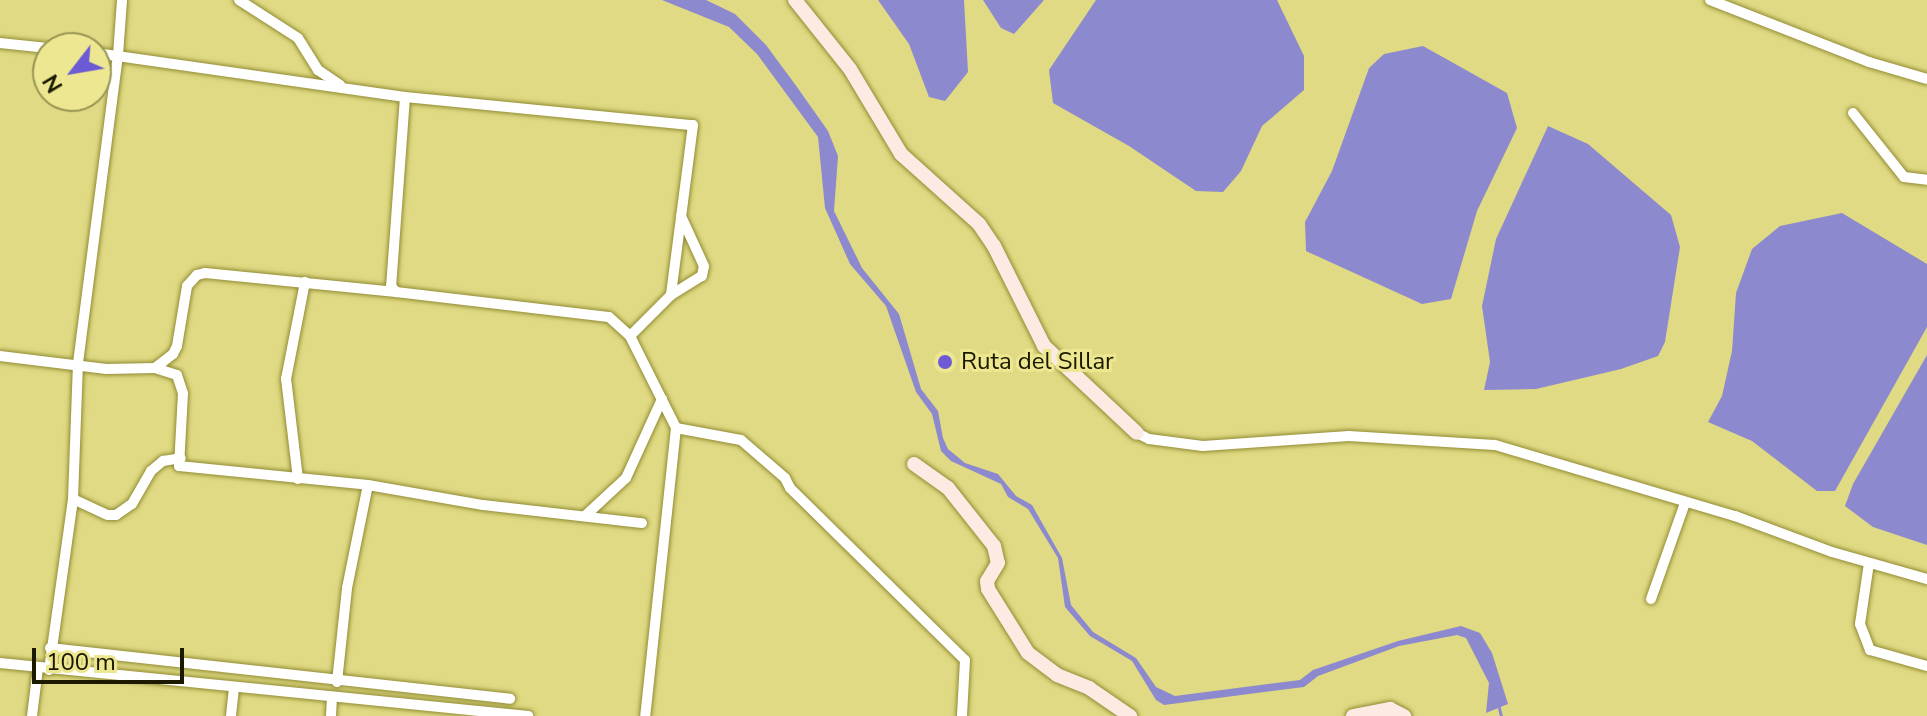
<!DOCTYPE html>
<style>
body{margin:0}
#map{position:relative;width:1927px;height:716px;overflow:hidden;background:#dfda83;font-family:"Nunito Sans",sans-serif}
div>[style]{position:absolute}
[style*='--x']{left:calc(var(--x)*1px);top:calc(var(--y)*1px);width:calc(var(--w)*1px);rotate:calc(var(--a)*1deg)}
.water>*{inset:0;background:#8c89ce}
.stream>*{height:3px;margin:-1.5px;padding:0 1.5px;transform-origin:1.5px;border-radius:1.5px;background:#8c89ce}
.roads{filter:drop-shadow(0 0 2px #928c34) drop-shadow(0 0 2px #928c34)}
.street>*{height:10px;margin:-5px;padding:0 5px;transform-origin:5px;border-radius:5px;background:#fff}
.secondary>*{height:14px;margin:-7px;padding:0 7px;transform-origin:7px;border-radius:7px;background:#fbebe3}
.dots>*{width:22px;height:22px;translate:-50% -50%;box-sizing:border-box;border:4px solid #ece790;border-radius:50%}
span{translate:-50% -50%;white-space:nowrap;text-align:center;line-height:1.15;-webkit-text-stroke:6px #ece790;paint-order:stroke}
.poi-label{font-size:24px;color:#1b1900}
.left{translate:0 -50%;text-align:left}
.north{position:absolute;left:32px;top:32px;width:80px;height:80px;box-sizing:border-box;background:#ece790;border:2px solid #989556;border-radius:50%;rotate:239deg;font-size:22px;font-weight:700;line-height:32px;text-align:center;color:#1b1900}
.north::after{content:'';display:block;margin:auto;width:28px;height:36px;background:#6c5bd5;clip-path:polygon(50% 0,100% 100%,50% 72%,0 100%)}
.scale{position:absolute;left:32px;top:648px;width:152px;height:36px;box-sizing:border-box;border:4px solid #1b1900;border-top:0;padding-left:10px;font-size:24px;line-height:28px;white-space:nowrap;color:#1b1900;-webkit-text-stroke:6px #ece790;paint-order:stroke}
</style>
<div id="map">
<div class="water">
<i style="clip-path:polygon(662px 0,706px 0,735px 14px,766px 45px,797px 87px,828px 131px,838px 156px,834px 211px,862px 268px,899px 314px,921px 389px,938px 411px,943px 438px,948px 449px,965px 463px,998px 474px,1016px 496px,1032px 505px,1062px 558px,1071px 605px,1093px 632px,1136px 658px,1156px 687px,1175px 696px,1300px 680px,1313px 670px,1398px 641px,1461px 626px,1480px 633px,1492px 653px,1508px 704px,1486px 713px,1489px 683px,1466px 638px,1457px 635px,1399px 646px,1318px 676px,1304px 687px,1164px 705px,1156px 700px,1132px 661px,1090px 636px,1065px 607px,1058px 558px,1028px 509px,1008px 497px,1001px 484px,951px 461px,941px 451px,932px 414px,916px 392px,886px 306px,850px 264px,825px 208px,818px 137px,757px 54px,729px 27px)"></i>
<i style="clip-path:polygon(878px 0,964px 0,968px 72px,945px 101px,929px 97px,909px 44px)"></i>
<i style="clip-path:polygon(983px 0,1044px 0,1014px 34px,1001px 28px)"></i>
<i style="clip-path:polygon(1096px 0,1277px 0,1304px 56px,1304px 90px,1262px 126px,1241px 171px,1223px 192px,1196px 191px,1129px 146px,1053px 103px,1049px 70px)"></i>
<i style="clip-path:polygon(1423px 46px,1507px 93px,1517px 128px,1477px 211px,1451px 299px,1422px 304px,1306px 251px,1305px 222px,1332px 171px,1369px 68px,1384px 54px)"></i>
<i style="clip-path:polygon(1548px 126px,1588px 144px,1671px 215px,1680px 247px,1665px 342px,1658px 356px,1621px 369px,1536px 389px,1484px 390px,1490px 362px,1482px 306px,1496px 239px)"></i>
<i style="clip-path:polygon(1842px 213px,1927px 264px,1927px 327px,1835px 491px,1817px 491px,1752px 441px,1708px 422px,1722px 396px,1732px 351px,1736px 293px,1752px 249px,1780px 226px)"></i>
<i style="clip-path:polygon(1927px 355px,1927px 545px,1873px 527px,1845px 506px,1853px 484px)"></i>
</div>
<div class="stream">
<i style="--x:1498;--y:704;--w:12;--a:76"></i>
</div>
<div class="roads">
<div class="street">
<i style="--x:239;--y:0;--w:70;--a:32.8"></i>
<i style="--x:298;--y:38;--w:38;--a:58"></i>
<i style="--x:318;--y:70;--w:27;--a:34"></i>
<i style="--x:1710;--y:0;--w:171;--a:21.3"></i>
<i style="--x:1869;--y:62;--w:60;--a:16.3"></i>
<i style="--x:0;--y:43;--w:48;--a:5.9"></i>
<i style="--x:96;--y:53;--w:312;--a:8.1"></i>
<i style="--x:405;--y:97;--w:289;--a:5.6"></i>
<i style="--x:693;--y:125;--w:171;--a:97.4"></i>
<i style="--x:671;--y:295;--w:58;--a:135"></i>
<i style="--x:405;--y:97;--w:190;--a:94.2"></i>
<i style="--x:391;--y:286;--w:8;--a:50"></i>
<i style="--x:396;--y:292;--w:214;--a:6.7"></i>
<i style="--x:609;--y:317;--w:28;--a:42"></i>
<i style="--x:630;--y:336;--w:103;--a:63.4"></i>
<i style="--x:676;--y:428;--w:290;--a:96.1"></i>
<i style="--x:1853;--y:113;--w:82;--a:51.4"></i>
<i style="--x:1904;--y:177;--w:23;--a:7"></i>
<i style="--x:671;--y:295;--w:36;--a:-32"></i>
<i style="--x:702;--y:276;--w:10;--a:-79"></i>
<i style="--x:704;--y:266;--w:55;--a:-114.7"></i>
<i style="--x:0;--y:356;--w:107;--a:7"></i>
<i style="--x:106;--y:369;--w:49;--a:-1.2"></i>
<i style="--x:155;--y:368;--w:23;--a:18"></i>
<i style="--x:177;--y:375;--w:19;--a:72"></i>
<i style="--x:183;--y:393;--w:73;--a:93.1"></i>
<i style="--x:179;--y:466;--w:190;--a:5.7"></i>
<i style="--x:368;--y:485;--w:117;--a:9.9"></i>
<i style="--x:483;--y:505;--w:160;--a:6.5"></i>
<i style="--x:155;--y:368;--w:23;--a:-38"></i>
<i style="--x:173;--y:354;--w:9;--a:-63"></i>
<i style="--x:177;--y:346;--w:61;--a:-80.5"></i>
<i style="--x:187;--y:286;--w:15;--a:-48"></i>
<i style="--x:197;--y:275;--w:8;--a:-14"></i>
<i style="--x:205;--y:273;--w:192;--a:5.7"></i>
<i style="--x:676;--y:428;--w:66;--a:10.5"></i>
<i style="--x:741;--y:440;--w:58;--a:40.8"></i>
<i style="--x:785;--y:478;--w:11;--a:63"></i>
<i style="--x:790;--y:488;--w:245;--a:44.5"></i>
<i style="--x:965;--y:660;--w:56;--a:93.1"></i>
<i style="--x:1137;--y:433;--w:13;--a:27"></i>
<i style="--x:1149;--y:439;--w:54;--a:7.4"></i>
<i style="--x:1203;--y:446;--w:146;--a:-3.9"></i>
<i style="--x:1349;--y:436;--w:146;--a:3.5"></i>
<i style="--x:1495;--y:445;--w:250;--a:16.5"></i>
<i style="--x:1735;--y:516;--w:103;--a:20.4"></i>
<i style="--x:1832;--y:552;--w:99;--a:15.9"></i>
<i style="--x:298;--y:479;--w:101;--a:-96.8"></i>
<i style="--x:286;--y:379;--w:99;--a:-78.9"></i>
<i style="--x:73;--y:499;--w:38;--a:25"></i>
<i style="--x:108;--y:515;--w:8;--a:0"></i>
<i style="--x:116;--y:515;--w:19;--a:-35"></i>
<i style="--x:132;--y:504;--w:38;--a:-60"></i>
<i style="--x:151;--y:471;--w:16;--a:-40"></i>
<i style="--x:163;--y:461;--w:18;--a:-9"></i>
<i style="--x:585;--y:516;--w:56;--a:-42.8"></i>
<i style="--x:626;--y:478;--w:87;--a:-65.5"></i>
<i style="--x:1869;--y:563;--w:62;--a:98.4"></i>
<i style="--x:1860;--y:624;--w:28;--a:69"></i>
<i style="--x:1870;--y:650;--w:59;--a:15.7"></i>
<i style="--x:1651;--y:599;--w:102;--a:-70.5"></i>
<i style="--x:50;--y:648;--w:463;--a:6.3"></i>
<i style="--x:0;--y:663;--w:531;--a:5.73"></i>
<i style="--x:49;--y:670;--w:173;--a:-82"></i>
<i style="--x:73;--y:499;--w:136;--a:-87.9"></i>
<i style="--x:78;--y:363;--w:311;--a:-82.6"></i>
<i style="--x:118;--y:55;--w:55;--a:-85.8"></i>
<i style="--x:337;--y:682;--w:95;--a:-83.9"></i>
<i style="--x:347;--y:588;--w:105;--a:-78.5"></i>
<i style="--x:32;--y:716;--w:48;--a:-82.9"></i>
<i style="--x:231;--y:716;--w:28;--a:-84"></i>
<i style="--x:331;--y:716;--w:18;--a:-87"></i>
</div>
<div class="secondary">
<i style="--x:795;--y:0;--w:88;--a:51.4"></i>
<i style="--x:850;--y:69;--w:99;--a:59"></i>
<i style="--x:901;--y:154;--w:105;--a:41.9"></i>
<i style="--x:979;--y:224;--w:27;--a:56"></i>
<i style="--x:994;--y:246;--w:112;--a:63.4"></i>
<i style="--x:1044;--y:346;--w:127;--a:43.1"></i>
<i style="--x:914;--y:464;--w:42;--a:35.2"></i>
<i style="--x:948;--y:488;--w:74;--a:51.6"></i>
<i style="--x:994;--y:546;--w:17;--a:77"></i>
<i style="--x:998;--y:563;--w:21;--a:121"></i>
<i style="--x:987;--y:581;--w:8;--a:83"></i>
<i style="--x:988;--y:589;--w:75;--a:58"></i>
<i style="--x:1028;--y:653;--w:36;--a:37"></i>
<i style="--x:1057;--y:675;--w:35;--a:22"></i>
<i style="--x:1089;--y:688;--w:50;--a:34.3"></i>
<i style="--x:1353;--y:716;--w:38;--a:-11"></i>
<i style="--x:1390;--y:709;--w:16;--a:27"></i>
</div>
</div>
<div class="dots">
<i style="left:945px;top:362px;background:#6c5bd5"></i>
</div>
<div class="poi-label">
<span class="left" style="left:961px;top:362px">Ruta del Sillar</span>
</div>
<div class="north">N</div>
<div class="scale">100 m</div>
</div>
